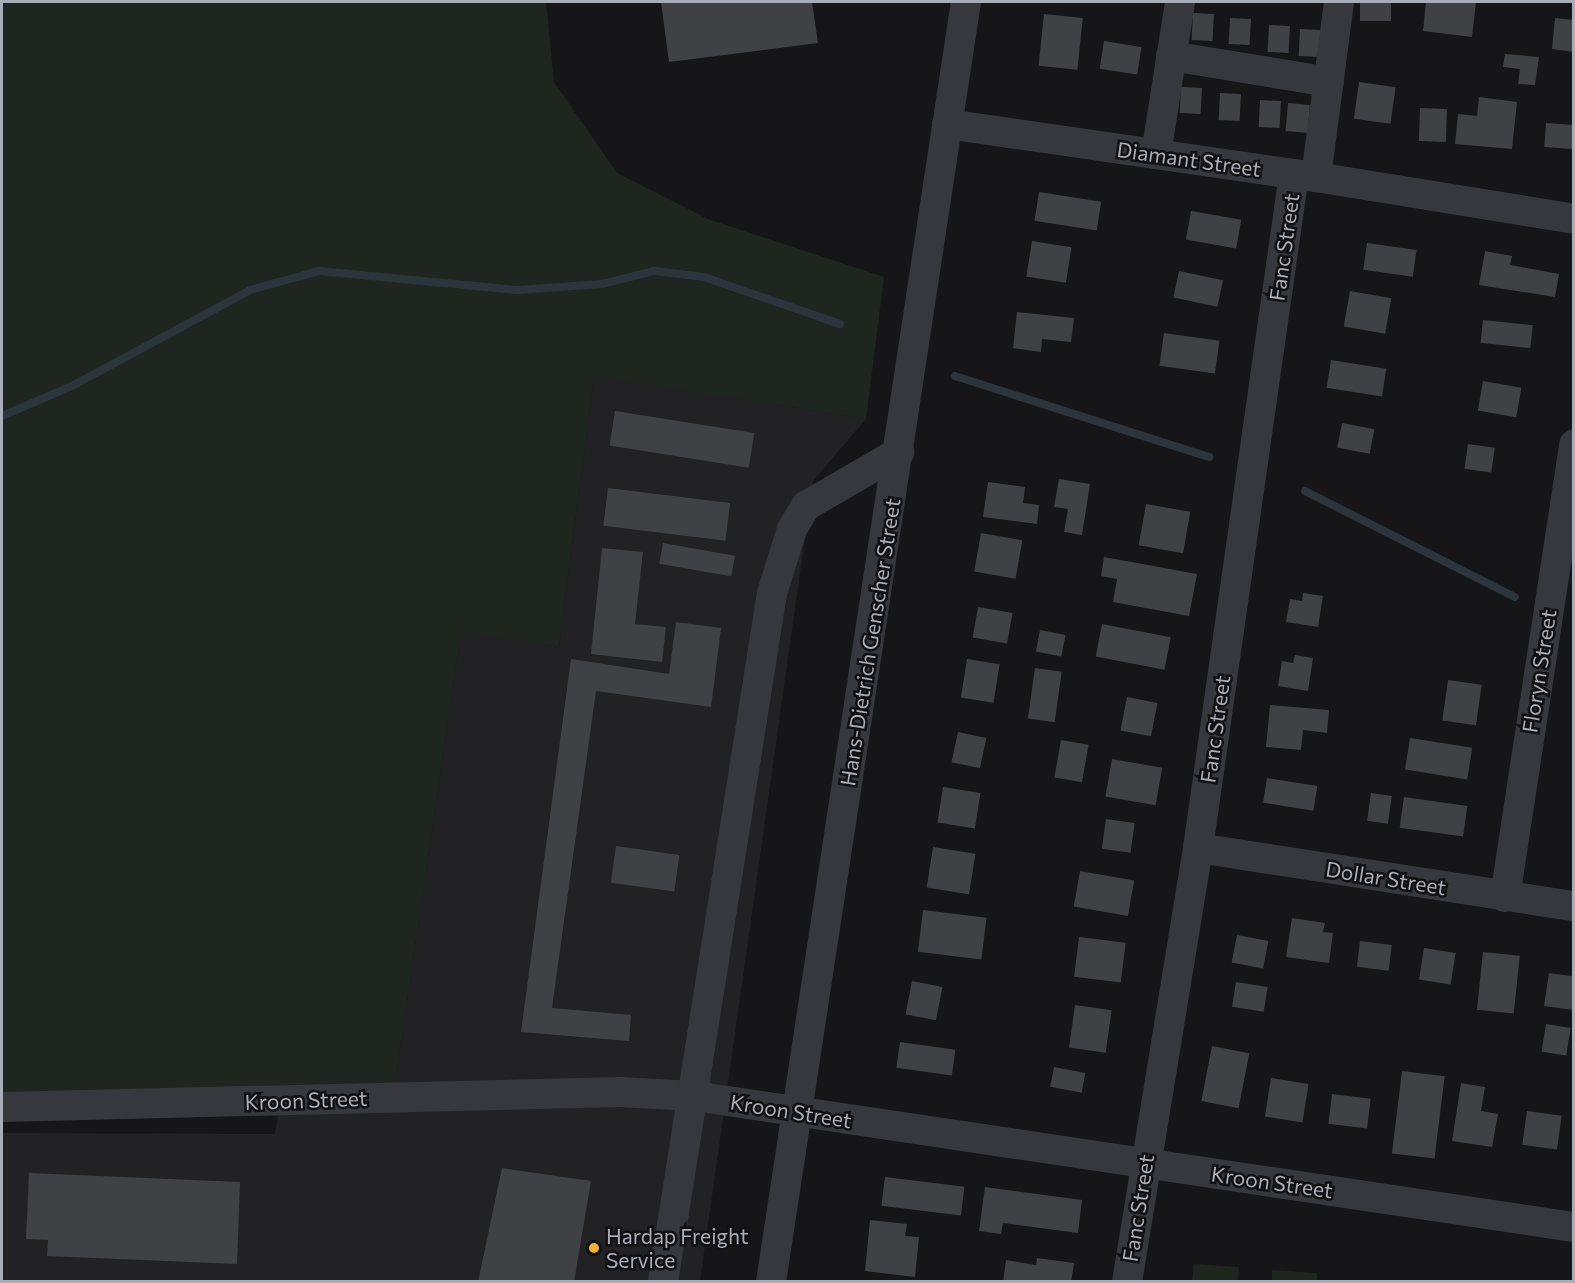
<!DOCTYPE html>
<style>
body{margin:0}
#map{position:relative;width:1575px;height:1283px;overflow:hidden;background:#161618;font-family:Commissioner,sans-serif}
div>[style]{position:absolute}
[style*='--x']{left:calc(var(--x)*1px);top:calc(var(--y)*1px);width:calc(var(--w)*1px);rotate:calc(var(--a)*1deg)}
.built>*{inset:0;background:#222225}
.green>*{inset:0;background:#1e261f}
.stream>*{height:8px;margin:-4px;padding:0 4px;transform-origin:4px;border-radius:4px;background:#2c353c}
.building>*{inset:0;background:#404145;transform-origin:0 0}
.minor>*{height:30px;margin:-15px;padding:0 15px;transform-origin:15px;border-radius:15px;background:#37383d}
.dots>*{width:16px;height:16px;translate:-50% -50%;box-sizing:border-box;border:3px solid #111113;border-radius:50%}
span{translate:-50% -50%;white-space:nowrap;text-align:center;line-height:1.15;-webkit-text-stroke:5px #111113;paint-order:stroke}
.street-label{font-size:21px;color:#a8adb8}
.poi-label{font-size:21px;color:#a8adb8}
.left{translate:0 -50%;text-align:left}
.frame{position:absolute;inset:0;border:3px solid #a8adb8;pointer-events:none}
</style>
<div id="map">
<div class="built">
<i style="clip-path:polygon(594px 375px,866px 419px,813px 481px,700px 1281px,2px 1282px,2px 1133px,275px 1134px,280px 1102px,393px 1097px,461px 630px,559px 647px)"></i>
</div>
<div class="green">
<i style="clip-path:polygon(2px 2px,546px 2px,554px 82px,617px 173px,708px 219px,884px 277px,866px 419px,594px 376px,559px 647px,461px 631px,393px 1098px,2px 1107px)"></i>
<i style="clip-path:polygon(1194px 1264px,1239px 1267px,1238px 1281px,1192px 1281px)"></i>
<i style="clip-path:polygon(1272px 1270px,1317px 1273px,1317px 1281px,1272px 1281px)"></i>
</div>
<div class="stream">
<i style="--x:955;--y:376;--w:267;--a:17.7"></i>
<i style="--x:2;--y:416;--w:76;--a:-23.2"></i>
<i style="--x:72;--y:386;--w:202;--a:-28.3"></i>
<i style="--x:250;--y:290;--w:72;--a:-15.4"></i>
<i style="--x:319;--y:271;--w:200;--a:5.5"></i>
<i style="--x:518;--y:290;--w:84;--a:-4.1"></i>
<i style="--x:602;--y:284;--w:54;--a:-14"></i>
<i style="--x:654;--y:271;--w:50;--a:6.8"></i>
<i style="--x:704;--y:277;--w:144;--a:19.1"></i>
<i style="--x:1305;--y:491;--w:235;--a:26.8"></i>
</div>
<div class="building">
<i style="clip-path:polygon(661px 2px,812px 2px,818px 43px,669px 62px)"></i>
<i style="left:1360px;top:2px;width:31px;height:19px"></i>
<i style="clip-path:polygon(1426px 2px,1476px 2px,1472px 37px,1423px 31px)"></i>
<i style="left:1193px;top:13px;width:21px;height:27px;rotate:3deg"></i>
<i style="left:1044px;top:14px;width:39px;height:52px;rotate:6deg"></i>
<i style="left:1230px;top:18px;width:21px;height:26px;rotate:3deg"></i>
<i style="clip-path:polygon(1555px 18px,1574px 20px,1574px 52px,1552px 49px)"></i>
<i style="left:1269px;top:25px;width:21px;height:27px;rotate:3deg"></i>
<i style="left:1300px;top:29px;width:21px;height:27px;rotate:3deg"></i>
<i style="left:1104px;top:41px;width:38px;height:28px;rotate:9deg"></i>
<i style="clip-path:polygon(1505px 54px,1539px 57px,1535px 85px,1518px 84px,1520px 69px,1503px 67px)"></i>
<i style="left:1359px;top:82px;width:37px;height:37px;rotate:8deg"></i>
<i style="left:1181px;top:87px;width:21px;height:26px;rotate:3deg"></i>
<i style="left:1220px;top:93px;width:21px;height:27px;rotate:3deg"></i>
<i style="clip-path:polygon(1479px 97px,1517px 102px,1512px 149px,1455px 144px,1458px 114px,1477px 116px)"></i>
<i style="left:1260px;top:100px;width:21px;height:27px;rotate:3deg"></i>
<i style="left:1288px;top:103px;width:22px;height:28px;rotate:5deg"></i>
<i style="left:1420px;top:108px;width:27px;height:33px;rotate:2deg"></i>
<i style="left:1546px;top:123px;width:28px;height:24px;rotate:4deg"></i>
<i style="left:1039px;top:192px;width:63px;height:29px;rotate:9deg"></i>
<i style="left:1191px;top:211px;width:51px;height:29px;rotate:10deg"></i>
<i style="left:1032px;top:241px;width:40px;height:36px;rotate:9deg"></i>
<i style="left:1367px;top:243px;width:50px;height:27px;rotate:8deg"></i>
<i style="clip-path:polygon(1485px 251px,1512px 256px,1510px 265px,1559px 274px,1555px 297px,1479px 285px)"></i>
<i style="left:1179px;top:271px;width:45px;height:27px;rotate:12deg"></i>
<i style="left:1350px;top:291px;width:42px;height:36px;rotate:10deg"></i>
<i style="clip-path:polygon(1017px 312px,1074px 318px,1071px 342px,1042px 339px,1041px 352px,1013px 348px)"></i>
<i style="left:1483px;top:320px;width:50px;height:23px;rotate:6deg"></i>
<i style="left:1164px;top:333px;width:56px;height:33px;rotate:8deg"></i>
<i style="left:1331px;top:360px;width:56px;height:28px;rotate:9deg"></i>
<i style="left:1483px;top:381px;width:39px;height:30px;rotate:10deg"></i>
<i style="left:615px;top:411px;width:141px;height:35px;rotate:9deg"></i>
<i style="left:1342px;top:423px;width:33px;height:25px;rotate:11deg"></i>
<i style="left:1468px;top:444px;width:27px;height:25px;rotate:8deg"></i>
<i style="clip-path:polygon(1059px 479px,1090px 484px,1082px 535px,1064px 532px,1068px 509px,1054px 507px)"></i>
<i style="clip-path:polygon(988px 482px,1025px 487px,1023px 503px,1039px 505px,1037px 524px,983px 517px)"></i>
<i style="left:608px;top:488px;width:123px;height:38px;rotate:7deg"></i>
<i style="left:1146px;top:504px;width:45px;height:42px;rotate:10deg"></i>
<i style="left:981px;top:533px;width:42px;height:39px;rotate:10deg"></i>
<i style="left:663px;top:543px;width:73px;height:21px;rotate:10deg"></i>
<i style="clip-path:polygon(602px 548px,643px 552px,635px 624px,666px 627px,662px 662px,591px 654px)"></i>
<i style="clip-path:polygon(1104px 557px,1197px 574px,1189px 616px,1113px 602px,1117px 579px,1101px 576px)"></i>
<i style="clip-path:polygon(1303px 593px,1323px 596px,1318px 627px,1286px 622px,1290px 599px,1302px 601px)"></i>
<i style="left:978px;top:607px;width:35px;height:31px;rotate:10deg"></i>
<i style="clip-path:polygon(676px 622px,721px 628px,711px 707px,596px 691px,552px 1008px,631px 1015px,629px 1041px,521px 1032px,571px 659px,669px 674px)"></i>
<i style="left:1102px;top:624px;width:70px;height:33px;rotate:11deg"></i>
<i style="left:1040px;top:630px;width:26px;height:22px;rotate:11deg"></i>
<i style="clip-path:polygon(1295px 655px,1313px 658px,1308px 691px,1278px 686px,1282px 661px,1293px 663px)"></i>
<i style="left:967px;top:659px;width:33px;height:39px;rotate:9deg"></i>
<i style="left:1035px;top:668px;width:27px;height:51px;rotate:8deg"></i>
<i style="left:1448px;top:680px;width:34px;height:41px;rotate:8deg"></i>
<i style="left:1127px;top:697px;width:31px;height:34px;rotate:11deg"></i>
<i style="clip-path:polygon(1270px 705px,1329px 710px,1327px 733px,1303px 730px,1301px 750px,1266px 747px)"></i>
<i style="left:958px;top:732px;width:29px;height:31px;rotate:12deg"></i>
<i style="left:1410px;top:738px;width:63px;height:32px;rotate:9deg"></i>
<i style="left:1061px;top:740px;width:28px;height:38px;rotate:10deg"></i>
<i style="left:1112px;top:759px;width:51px;height:38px;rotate:10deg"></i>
<i style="left:1267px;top:778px;width:51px;height:25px;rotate:9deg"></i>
<i style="left:943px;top:787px;width:38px;height:36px;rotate:9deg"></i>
<i style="left:1371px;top:793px;width:21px;height:28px;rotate:8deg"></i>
<i style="left:1404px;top:797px;width:64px;height:31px;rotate:8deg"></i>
<i style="left:1106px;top:819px;width:29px;height:30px;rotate:8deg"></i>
<i style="left:616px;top:846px;width:64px;height:37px;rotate:8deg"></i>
<i style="left:933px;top:847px;width:43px;height:41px;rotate:9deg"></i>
<i style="left:1080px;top:871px;width:55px;height:36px;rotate:10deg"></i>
<i style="left:923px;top:910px;width:64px;height:42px;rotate:7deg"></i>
<i style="clip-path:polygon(1292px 918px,1325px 923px,1323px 932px,1333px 933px,1329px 963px,1286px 957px)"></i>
<i style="left:1237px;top:935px;width:32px;height:28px;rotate:11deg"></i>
<i style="left:1079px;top:937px;width:47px;height:40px;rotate:7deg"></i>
<i style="left:1360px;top:941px;width:32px;height:26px;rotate:7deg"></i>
<i style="left:1424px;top:948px;width:32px;height:32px;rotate:9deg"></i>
<i style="left:1483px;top:952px;width:37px;height:58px;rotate:6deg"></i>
<i style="clip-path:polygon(1549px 973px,1572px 976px,1574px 1010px,1544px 1006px)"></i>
<i style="left:912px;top:981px;width:31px;height:34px;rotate:11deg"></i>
<i style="left:1236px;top:982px;width:32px;height:25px;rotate:9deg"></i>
<i style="left:1075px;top:1005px;width:37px;height:43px;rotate:8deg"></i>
<i style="left:1546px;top:1024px;width:25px;height:28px;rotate:9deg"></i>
<i style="left:900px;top:1042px;width:56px;height:26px;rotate:8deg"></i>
<i style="left:1212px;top:1046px;width:38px;height:56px;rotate:11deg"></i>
<i style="left:1054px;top:1067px;width:32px;height:20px;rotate:11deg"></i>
<i style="left:1402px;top:1071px;width:43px;height:83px;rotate:7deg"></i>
<i style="left:1271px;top:1078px;width:38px;height:39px;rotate:9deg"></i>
<i style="clip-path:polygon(1461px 1083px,1485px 1087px,1481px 1111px,1498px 1114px,1492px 1147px,1452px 1141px)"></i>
<i style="left:1332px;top:1094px;width:39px;height:30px;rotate:7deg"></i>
<i style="left:1527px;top:1111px;width:35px;height:34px;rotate:8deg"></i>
<i style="clip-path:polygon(502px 1168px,591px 1181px,574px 1282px,478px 1282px)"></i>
<i style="clip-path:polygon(29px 1173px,240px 1182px,237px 1264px,47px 1256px,48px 1240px,26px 1239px)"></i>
<i style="left:885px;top:1177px;width:80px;height:29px;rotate:7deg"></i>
<i style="clip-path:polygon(985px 1187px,1082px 1200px,1078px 1233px,1003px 1223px,1001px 1234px,979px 1231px)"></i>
<i style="clip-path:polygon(870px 1220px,907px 1224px,905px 1236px,919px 1237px,915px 1277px,865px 1271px)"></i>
<i style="clip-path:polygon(1037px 1258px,1074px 1263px,1071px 1282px,1003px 1282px,1006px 1260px,1036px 1265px)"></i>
</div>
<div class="minor">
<i style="--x:1171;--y:56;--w:160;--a:9.3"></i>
<i style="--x:947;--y:124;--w:373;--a:8.2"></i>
<i style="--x:1316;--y:177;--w:261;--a:9.2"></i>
<i style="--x:1156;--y:154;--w:154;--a:-81"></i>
<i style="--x:1316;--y:177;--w:177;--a:-82.5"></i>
<i style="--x:1198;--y:848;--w:380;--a:8.8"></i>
<i style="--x:1505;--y:897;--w:458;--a:-81.3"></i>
<i style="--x:2;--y:1107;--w:618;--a:-1.39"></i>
<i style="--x:620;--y:1092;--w:74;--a:3.1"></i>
<i style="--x:694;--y:1096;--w:890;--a:8.47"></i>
<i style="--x:663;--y:1282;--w:698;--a:-81.01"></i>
<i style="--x:772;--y:593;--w:67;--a:-72.6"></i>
<i style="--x:792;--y:529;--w:27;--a:-59"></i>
<i style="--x:806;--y:506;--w:108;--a:-30.1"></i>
<i style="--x:771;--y:1282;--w:1295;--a:-81.34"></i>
<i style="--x:1127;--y:1282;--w:440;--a:-80.7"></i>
<i style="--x:1198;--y:848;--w:681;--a:-81.89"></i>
</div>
<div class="dots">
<i style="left:594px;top:1248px;background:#f2b134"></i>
</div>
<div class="street-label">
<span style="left:1189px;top:159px;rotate:8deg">Diamant Street</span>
<span style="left:1284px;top:247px;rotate:-82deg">Fanc Street</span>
<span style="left:870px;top:642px;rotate:-81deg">Hans-Dietrich Genscher Street</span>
<span style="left:1539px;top:671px;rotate:-81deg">Floryn Street</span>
<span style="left:1215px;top:729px;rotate:-82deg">Fanc Street</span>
<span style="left:1386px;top:878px;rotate:9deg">Dollar Street</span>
<span style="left:306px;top:1100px;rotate:-2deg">Kroon Street</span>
<span style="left:791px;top:1111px;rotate:9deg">Kroon Street</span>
<span style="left:1272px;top:1182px;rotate:8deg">Kroon Street</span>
<span style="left:1138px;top:1208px;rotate:-81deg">Fanc Street</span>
</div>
<div class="poi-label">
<span class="left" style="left:606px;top:1248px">Hardap Freight<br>Service</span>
</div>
<div class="frame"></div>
</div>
